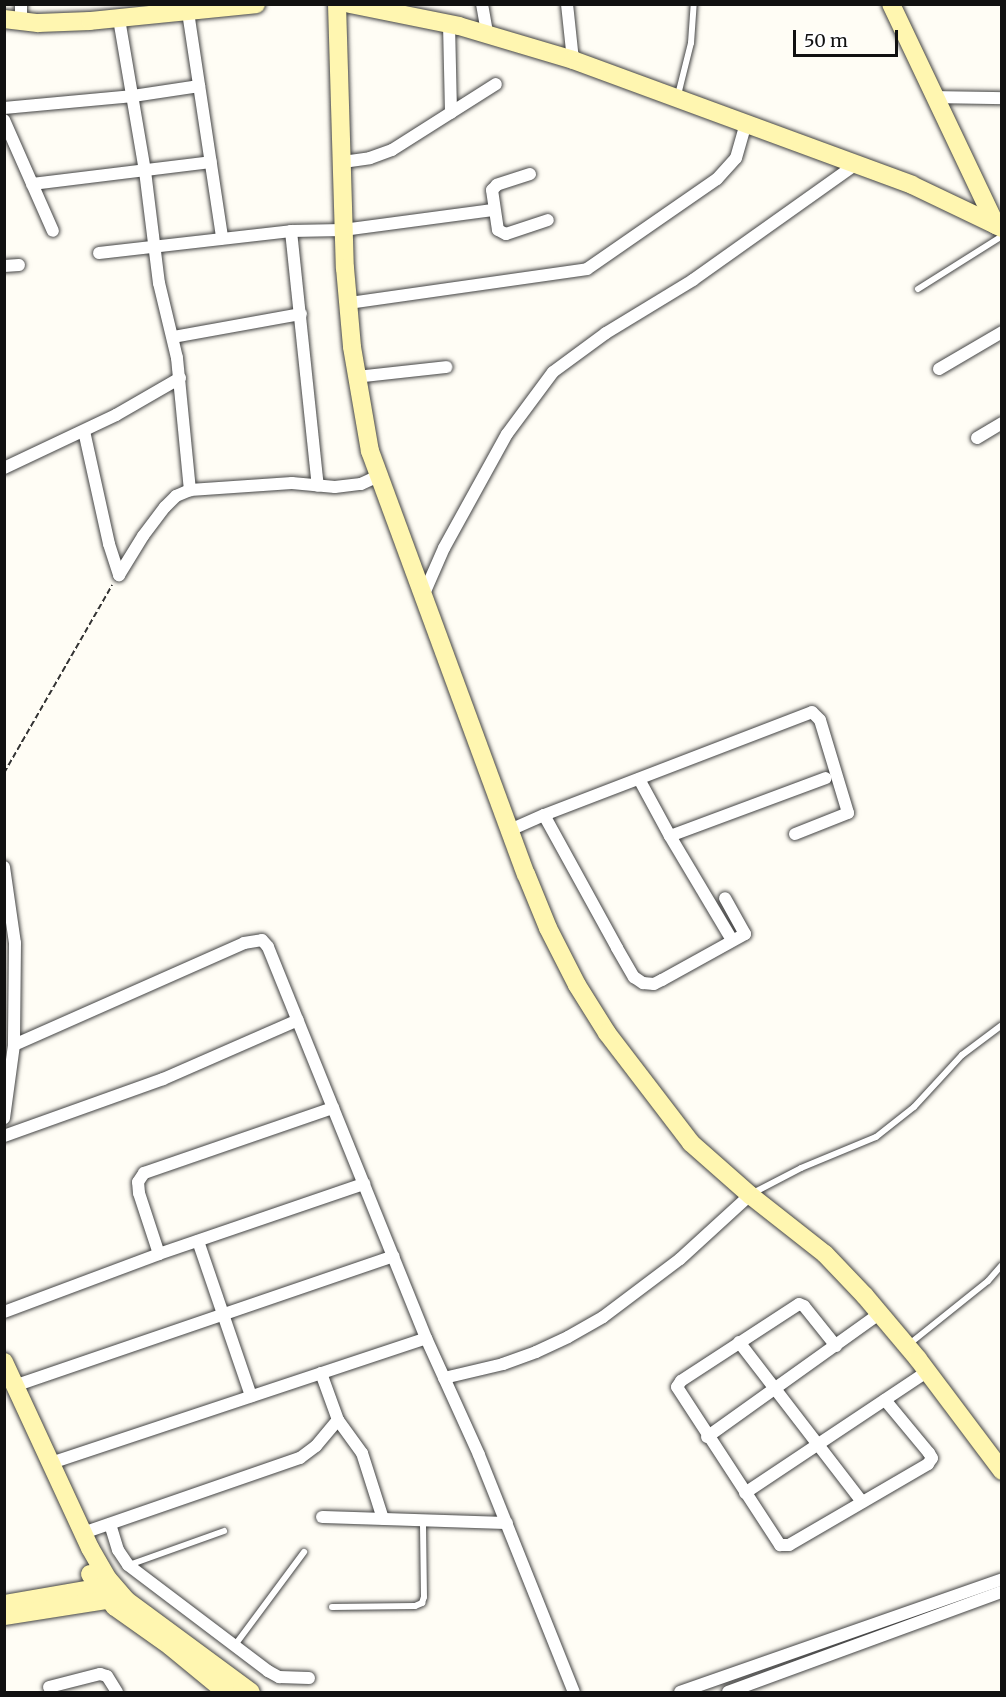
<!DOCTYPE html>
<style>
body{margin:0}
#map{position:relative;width:1006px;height:1697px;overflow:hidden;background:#fffdf5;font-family:Merriweather,serif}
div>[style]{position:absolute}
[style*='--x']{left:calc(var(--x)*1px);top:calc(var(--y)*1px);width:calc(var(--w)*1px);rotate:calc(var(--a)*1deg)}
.path>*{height:2px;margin-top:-1px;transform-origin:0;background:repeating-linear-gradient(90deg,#333 0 6px,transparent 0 9px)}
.roads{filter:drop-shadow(0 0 2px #444) drop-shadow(0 0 2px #444)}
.lane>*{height:6px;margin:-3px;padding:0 3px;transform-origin:3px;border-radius:3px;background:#fff}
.street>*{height:12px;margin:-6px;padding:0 6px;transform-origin:6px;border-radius:6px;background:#fff}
.secondary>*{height:18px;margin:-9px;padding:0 9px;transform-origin:9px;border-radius:9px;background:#fff6b0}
span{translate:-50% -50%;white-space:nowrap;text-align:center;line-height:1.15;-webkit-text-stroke:6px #fff;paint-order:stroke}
.frame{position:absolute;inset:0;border:6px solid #111;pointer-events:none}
.scale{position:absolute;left:793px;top:30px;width:105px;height:27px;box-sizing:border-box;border:3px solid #111;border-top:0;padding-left:8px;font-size:18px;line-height:21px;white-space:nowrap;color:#111;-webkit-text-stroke:4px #fff;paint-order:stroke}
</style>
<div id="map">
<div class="path">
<i style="--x:4;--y:773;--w:217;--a:-60.1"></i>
</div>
<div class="roads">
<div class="lane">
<i style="--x:678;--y:95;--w:54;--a:-76"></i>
<i style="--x:691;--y:43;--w:39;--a:-86"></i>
<i style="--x:918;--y:289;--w:99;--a:-32.2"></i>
<i style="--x:753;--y:1193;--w:54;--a:-27.5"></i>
<i style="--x:801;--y:1168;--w:81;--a:-22.5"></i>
<i style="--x:876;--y:1137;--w:48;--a:-38.3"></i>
<i style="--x:914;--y:1107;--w:71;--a:-47.3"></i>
<i style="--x:962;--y:1055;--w:50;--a:-36.9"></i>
<i style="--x:908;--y:1345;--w:102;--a:-38.7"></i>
<i style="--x:988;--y:1281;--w:21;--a:-49"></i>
<i style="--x:129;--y:1565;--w:101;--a:-19.7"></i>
<i style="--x:332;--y:1607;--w:83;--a:-0.7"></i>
<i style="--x:415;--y:1606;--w:8;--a:-23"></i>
<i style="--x:422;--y:1603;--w:6;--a:-72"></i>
<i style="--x:424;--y:1597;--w:76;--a:-90.8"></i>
<i style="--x:235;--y:1645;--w:116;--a:-53.4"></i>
</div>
<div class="street">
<i style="--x:21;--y:4;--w:18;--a:90"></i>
<i style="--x:482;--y:4;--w:29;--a:80"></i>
<i style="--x:567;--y:4;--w:56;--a:83.9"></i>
<i style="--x:188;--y:12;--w:229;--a:81.4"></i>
<i style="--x:119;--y:19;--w:154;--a:80.3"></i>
<i style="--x:145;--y:171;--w:113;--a:82.9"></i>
<i style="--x:159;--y:283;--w:77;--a:76.5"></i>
<i style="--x:177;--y:358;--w:133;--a:84.4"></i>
<i style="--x:449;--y:24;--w:89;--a:88.7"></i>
<i style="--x:936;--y:97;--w:66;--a:0.9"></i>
<i style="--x:4;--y:108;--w:130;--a:-5.3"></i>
<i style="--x:133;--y:96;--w:67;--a:-8.6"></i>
<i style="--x:4;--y:120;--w:121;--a:66.2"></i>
<i style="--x:343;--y:162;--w:27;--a:-8"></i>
<i style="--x:370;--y:158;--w:23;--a:-20"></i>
<i style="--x:392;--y:150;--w:123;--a:-32.4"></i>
<i style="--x:530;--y:174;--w:35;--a:162"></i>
<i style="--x:497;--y:185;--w:7;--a:135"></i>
<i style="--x:492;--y:190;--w:40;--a:81.5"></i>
<i style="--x:498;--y:230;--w:9;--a:27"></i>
<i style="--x:506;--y:234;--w:44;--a:-18.4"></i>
<i style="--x:32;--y:184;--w:180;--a:-7"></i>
<i style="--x:291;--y:231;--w:256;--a:84"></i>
<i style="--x:99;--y:253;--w:193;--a:-6.5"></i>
<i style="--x:291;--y:231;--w:52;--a:-1.1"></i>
<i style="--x:343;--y:230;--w:151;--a:-7.6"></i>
<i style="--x:4;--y:266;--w:15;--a:-4"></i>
<i style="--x:349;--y:303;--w:240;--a:-8.1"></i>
<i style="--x:587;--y:269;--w:158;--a:-34.7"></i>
<i style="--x:717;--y:179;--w:28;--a:-48"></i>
<i style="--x:736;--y:158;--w:36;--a:-74"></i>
<i style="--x:173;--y:337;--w:130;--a:-10.2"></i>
<i style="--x:939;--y:369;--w:73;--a:-30.4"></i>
<i style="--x:356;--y:377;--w:91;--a:-6.3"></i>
<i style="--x:84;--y:431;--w:116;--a:77.5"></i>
<i style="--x:109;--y:544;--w:33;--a:72"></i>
<i style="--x:977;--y:438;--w:29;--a:-31"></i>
<i style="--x:4;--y:468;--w:124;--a:-25.3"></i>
<i style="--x:116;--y:415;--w:74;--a:-30"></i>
<i style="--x:119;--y:575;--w:46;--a:-58.4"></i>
<i style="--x:143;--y:536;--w:36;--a:-53"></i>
<i style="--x:165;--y:507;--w:16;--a:-45"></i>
<i style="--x:176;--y:496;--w:15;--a:-23"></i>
<i style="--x:190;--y:490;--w:102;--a:-3.9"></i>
<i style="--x:292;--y:483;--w:43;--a:5.3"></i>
<i style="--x:335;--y:487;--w:26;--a:-7"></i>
<i style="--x:361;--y:484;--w:19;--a:-25"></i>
<i style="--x:423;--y:596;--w:52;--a:-66.4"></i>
<i style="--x:444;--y:548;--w:130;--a:-61.1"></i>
<i style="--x:507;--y:434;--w:77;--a:-53.4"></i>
<i style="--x:553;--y:372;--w:66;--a:-36.3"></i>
<i style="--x:606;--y:333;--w:102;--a:-31.3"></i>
<i style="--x:693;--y:280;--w:200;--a:-35.4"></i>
<i style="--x:639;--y:779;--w:65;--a:61.5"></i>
<i style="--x:670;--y:836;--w:166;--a:-20.4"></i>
<i style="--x:544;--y:815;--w:152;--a:61.2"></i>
<i style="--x:617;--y:948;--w:34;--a:60"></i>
<i style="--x:634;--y:977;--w:11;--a:34"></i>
<i style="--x:643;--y:983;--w:11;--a:5"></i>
<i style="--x:654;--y:984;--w:9;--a:-27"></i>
<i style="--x:662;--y:980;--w:95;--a:-29"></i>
<i style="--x:745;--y:934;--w:41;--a:-119.1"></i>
<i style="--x:510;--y:830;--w:37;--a:-24"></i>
<i style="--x:544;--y:815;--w:287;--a:-21"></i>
<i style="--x:812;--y:712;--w:11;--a:45"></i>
<i style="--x:820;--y:720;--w:97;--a:73.2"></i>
<i style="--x:848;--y:813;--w:57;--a:158.4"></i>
<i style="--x:670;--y:836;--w:121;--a:59.2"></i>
<i style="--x:4;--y:867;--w:77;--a:81.8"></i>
<i style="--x:15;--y:943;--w:102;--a:90.6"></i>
<i style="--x:14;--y:1045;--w:74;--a:97.8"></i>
<i style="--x:14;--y:1045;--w:252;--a:-23.9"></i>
<i style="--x:244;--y:943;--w:18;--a:-9"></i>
<i style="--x:262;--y:940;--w:9;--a:49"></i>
<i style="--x:268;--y:947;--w:422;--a:68"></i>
<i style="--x:426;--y:1338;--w:128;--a:65.6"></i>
<i style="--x:479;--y:1455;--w:255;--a:68.2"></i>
<i style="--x:4;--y:1136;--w:169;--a:-19.7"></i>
<i style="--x:163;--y:1079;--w:147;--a:-23.6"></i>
<i style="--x:198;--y:1241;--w:164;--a:71.1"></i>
<i style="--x:159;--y:1254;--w:64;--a:-108.2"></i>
<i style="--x:139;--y:1193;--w:11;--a:-95"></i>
<i style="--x:138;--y:1182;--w:11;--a:-56"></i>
<i style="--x:144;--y:1173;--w:200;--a:-19"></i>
<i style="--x:4;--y:1312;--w:165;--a:-20.5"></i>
<i style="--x:159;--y:1254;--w:217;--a:-18.9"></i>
<i style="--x:739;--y:1342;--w:202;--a:52.4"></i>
<i style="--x:836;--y:1346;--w:51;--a:-128.7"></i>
<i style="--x:804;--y:1306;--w:5;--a:-158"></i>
<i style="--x:799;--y:1304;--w:141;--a:146.9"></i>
<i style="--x:681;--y:1381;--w:7;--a:124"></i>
<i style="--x:677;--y:1387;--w:189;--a:56.9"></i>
<i style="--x:780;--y:1545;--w:9;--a:0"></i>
<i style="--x:789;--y:1545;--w:161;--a:-30.2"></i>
<i style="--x:928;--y:1464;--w:7;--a:-56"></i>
<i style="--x:932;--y:1458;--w:6;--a:-121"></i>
<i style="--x:929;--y:1453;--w:69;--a:-129.7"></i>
<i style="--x:321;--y:1373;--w:50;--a:70.1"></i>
<i style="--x:338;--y:1420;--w:41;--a:54"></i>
<i style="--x:362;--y:1453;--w:69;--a:72.3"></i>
<i style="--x:444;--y:1378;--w:61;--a:-13.3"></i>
<i style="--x:503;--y:1364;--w:35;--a:-20"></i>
<i style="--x:536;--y:1352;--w:35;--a:-25"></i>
<i style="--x:568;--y:1337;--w:40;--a:-29.7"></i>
<i style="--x:603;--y:1317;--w:96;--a:-37"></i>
<i style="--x:680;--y:1259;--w:95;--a:-42.4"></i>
<i style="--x:17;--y:1385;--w:398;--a:-18.9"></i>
<i style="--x:707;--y:1437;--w:213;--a:-35.6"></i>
<i style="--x:51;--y:1463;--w:395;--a:-18.4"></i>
<i style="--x:745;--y:1493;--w:220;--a:-33.7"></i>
<i style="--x:322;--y:1517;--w:185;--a:1.9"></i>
<i style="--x:110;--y:1524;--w:27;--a:73"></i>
<i style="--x:118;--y:1550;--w:18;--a:56"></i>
<i style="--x:128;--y:1565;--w:176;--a:37.1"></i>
<i style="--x:268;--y:1671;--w:13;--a:29"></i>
<i style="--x:279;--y:1677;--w:30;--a:2"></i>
<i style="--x:83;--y:1533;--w:230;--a:-19.1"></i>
<i style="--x:300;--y:1458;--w:20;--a:-37"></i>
<i style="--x:316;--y:1446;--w:34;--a:-50"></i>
<i style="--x:49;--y:1687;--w:53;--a:-14.3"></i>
<i style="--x:100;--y:1674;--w:7;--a:16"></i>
<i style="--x:107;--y:1676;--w:19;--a:58"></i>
<i style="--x:680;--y:1692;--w:341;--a:-19.3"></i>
<i style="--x:728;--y:1692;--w:292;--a:-20.1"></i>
</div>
<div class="secondary">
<i style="--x:337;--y:4;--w:264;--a:88.3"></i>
<i style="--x:345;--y:268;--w:79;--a:84.9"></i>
<i style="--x:352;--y:347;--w:106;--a:80.2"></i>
<i style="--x:370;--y:451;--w:451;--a:69.8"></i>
<i style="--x:526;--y:874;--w:58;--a:67.8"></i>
<i style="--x:548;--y:928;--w:64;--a:63"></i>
<i style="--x:577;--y:985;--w:57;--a:58"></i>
<i style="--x:607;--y:1033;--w:138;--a:52.6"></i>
<i style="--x:691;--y:1143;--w:79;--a:41.4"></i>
<i style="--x:750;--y:1195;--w:95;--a:38.2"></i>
<i style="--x:825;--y:1254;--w:58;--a:46.4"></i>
<i style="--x:865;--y:1296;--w:82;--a:49.9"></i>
<i style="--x:918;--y:1359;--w:140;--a:53.1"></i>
<i style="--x:350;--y:4;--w:111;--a:11.4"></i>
<i style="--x:459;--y:26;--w:119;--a:16.6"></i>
<i style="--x:573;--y:60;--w:361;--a:20.2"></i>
<i style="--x:912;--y:185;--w:100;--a:25.5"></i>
<i style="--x:891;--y:4;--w:245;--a:64.6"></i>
<i style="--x:4;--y:19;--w:34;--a:7"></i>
<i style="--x:38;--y:23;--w:52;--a:-2.2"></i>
<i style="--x:90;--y:21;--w:167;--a:-5.8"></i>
<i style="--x:4;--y:1362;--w:205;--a:65.2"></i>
<i style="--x:90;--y:1548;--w:36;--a:60"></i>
<i style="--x:108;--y:1579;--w:28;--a:49"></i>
<i style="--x:126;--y:1600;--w:155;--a:36.4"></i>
<i style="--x:90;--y:1574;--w:41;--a:52.9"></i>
<i style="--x:115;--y:1607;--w:67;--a:35.3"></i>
<i style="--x:170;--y:1646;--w:72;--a:39.4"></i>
<i style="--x:4;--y:1604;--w:107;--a:-9.7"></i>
<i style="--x:4;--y:1616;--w:116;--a:-8.9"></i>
</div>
</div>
<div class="frame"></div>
<div class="scale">50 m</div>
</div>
